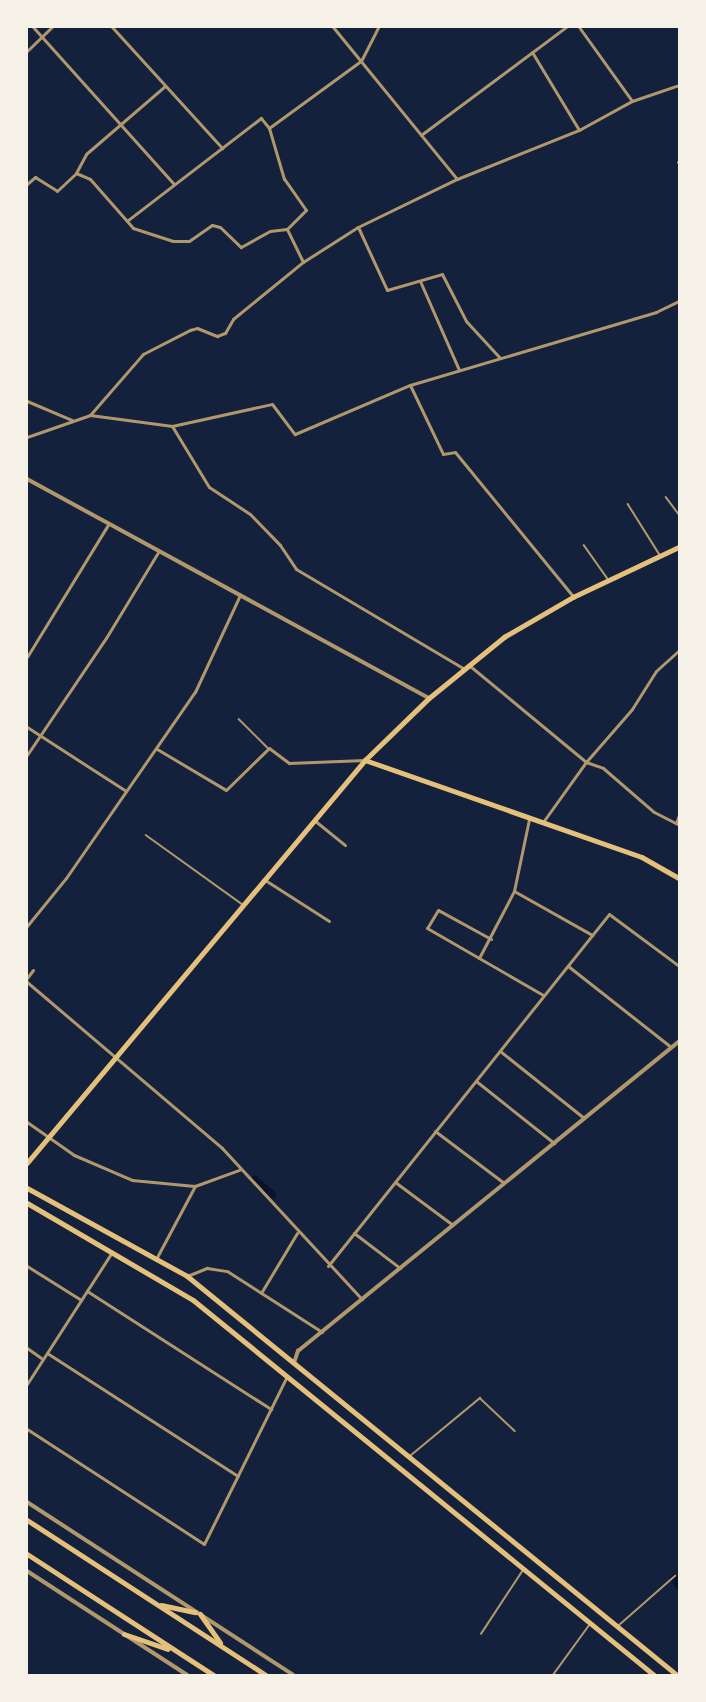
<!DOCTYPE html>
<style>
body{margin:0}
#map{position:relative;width:706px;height:1702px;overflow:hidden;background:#14213d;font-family:"Source Sans 3",sans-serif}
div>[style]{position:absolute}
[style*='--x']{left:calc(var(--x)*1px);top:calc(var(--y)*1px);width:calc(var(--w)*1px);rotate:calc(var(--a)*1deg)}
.canal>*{height:8px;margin:-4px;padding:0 4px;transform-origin:4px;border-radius:4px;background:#0b132b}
.service>*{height:1.5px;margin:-0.75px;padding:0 0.75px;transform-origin:0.75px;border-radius:0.75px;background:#b1986c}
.minor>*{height:3px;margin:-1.5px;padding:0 1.5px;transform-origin:1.5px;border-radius:1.5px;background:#b1986c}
.tertiary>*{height:4px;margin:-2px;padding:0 2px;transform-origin:2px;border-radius:2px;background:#b1986c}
.secondary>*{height:4.5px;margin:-2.25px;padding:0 2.25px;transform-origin:2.25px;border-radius:2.25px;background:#e5c07b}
.primary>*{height:5px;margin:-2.5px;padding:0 2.5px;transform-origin:2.5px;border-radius:2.5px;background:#e5c07b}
.trunk>*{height:5px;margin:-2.5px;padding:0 2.5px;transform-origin:2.5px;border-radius:2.5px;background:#e5c07b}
span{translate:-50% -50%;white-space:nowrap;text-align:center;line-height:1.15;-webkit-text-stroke:5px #f6f1e7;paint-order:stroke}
.frame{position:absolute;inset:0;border:28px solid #f6f1e7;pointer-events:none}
</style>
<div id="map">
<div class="canal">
<i style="--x:255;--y:1180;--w:23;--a:41"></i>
<i style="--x:674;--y:1578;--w:9;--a:54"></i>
</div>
<div class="service">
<i style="--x:666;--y:497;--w:21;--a:53"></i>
<i style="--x:628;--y:504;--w:60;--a:57.9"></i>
<i style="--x:584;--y:545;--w:42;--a:54.8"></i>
<i style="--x:239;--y:719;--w:41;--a:45"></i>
<i style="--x:146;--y:835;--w:118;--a:35.7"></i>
<i style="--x:410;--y:1456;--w:91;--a:-39.6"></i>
<i style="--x:480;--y:1398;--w:48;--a:43.3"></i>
<i style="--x:618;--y:1626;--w:76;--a:-41.3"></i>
<i style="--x:481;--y:1634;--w:77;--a:-56.7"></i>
<i style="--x:553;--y:1675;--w:63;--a:-54"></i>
</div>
<div class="minor">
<i style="--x:33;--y:27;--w:211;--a:48.1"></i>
<i style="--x:112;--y:27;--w:164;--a:47.7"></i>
<i style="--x:333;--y:27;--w:196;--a:50.8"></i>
<i style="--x:457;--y:179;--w:131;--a:-21.9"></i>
<i style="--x:579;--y:130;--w:60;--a:-28.7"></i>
<i style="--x:632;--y:101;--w:50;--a:-18.8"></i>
<i style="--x:579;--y:27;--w:91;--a:54.4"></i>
<i style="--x:27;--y:51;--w:35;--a:-44"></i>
<i style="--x:532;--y:52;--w:91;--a:58.9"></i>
<i style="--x:269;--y:128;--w:114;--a:-36.1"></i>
<i style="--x:361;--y:61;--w:38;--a:-63"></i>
<i style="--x:421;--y:135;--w:181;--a:-36.7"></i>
<i style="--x:678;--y:162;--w:1;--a:-45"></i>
<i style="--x:76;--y:173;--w:15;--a:23"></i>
<i style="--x:90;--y:179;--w:65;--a:48.7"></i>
<i style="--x:133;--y:228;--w:42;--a:18"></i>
<i style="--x:173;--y:241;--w:16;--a:0"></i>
<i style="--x:189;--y:241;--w:28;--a:-35"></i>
<i style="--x:212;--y:225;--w:8;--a:14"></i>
<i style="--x:220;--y:227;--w:29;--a:44"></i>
<i style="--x:241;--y:247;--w:33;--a:-29"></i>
<i style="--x:270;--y:231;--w:17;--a:-7"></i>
<i style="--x:27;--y:184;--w:11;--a:-41"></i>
<i style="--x:35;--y:177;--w:26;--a:32"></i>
<i style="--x:57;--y:191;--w:26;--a:-43"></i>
<i style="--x:76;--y:173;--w:21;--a:-62"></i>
<i style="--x:86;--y:154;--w:104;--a:-40.7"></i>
<i style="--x:358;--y:227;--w:69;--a:65.3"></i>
<i style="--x:387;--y:290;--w:57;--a:-16.2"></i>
<i style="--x:442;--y:274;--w:53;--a:62.9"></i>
<i style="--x:466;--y:321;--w:50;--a:47.4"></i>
<i style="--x:303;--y:262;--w:65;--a:-32.5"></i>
<i style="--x:358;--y:227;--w:110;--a:-25.9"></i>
<i style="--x:420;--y:281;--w:97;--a:66.3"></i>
<i style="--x:410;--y:385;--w:76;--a:64.4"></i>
<i style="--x:443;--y:454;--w:12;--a:-9"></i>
<i style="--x:455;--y:452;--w:186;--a:50.7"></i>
<i style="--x:27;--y:401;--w:49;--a:22.9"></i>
<i style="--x:90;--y:415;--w:81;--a:-49"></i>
<i style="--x:143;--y:354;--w:53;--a:-27.1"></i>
<i style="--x:190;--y:330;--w:7;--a:-16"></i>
<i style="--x:197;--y:328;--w:22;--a:22"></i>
<i style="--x:217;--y:336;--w:9;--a:-21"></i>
<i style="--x:225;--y:333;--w:16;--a:-60"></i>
<i style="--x:233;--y:319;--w:90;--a:-39.2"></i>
<i style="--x:303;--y:262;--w:37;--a:-116"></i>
<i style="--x:287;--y:229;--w:27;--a:-45"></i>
<i style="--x:306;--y:210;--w:38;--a:-125"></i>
<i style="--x:284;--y:179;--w:53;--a:-106.4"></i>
<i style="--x:269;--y:128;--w:13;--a:-129"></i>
<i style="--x:261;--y:118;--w:169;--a:142.5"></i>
<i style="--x:172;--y:426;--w:71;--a:58.8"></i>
<i style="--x:209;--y:487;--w:49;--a:33.4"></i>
<i style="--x:250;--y:514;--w:43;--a:45.9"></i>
<i style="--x:280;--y:545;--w:29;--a:56"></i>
<i style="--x:296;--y:569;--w:194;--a:30.7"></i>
<i style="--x:27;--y:437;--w:67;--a:-19.2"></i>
<i style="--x:90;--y:415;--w:83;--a:7.6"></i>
<i style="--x:172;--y:426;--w:102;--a:-12.4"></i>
<i style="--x:272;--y:404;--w:38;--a:53"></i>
<i style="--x:295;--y:434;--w:125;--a:-23.1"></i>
<i style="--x:410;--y:385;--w:257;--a:-16.5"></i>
<i style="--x:656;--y:312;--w:25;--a:-26"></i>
<i style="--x:27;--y:657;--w:157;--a:-58.5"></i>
<i style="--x:470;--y:666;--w:151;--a:39.6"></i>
<i style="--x:586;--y:762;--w:18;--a:19"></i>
<i style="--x:603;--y:768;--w:67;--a:40.8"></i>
<i style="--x:654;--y:812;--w:28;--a:27"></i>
<i style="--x:27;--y:727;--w:118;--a:32.9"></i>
<i style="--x:157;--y:749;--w:80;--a:30.7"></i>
<i style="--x:226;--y:790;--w:60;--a:-44.3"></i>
<i style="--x:269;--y:748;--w:25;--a:37"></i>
<i style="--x:289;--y:763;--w:76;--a:-2.3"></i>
<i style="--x:27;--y:755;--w:141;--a:-56"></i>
<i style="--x:106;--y:638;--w:102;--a:-58.7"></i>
<i style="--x:314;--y:820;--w:40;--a:39"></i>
<i style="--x:543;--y:822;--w:74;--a:-54.4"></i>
<i style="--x:586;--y:762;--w:70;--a:-49"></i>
<i style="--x:632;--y:709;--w:45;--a:-57.7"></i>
<i style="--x:656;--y:671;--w:31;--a:-42"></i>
<i style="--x:676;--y:823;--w:9;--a:-69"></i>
<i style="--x:265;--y:880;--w:76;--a:32.6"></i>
<i style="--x:514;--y:891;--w:90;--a:29.4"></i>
<i style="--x:27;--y:926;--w:62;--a:-50.9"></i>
<i style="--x:66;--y:878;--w:226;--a:-55.3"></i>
<i style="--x:195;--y:692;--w:107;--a:-65.1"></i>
<i style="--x:491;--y:939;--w:60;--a:-151.3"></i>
<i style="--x:438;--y:910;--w:21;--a:121"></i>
<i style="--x:427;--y:928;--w:134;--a:30"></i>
<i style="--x:479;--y:958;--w:76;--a:-62.4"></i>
<i style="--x:514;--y:891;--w:74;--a:-78.2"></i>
<i style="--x:568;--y:966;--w:131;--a:38.2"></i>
<i style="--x:27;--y:978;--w:10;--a:-53"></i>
<i style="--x:27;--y:982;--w:256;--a:40.4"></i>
<i style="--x:222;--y:1148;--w:206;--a:47.2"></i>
<i style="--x:500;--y:1051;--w:107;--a:38.6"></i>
<i style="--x:476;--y:1081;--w:100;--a:38.5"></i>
<i style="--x:27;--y:1122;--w:57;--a:35.1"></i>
<i style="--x:74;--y:1155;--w:63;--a:23.3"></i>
<i style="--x:132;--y:1180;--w:63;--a:5.4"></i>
<i style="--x:195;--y:1186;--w:47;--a:-20"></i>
<i style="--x:435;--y:1131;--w:86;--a:37"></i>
<i style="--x:395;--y:1182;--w:72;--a:36.6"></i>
<i style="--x:354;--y:1233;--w:58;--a:37.3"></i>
<i style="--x:156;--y:1259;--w:83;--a:-61.9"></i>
<i style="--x:27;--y:1266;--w:64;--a:32.2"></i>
<i style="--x:328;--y:1266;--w:450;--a:-51.4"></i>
<i style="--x:609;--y:914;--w:87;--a:36.6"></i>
<i style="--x:187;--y:1276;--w:22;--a:-22"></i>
<i style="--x:207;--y:1268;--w:20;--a:9"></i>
<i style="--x:227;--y:1271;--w:113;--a:32.7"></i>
<i style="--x:87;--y:1291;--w:219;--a:32.7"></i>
<i style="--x:261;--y:1293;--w:70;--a:-59"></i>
<i style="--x:27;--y:1348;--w:19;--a:35"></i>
<i style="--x:47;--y:1353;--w:227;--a:32.8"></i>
<i style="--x:27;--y:1384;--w:157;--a:-57.2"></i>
<i style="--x:27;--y:1429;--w:211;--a:33"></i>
<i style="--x:204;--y:1544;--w:187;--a:-63.7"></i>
</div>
<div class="tertiary">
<i style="--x:27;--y:479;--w:458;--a:28.6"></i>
<i style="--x:294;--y:1363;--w:13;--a:-72"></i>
<i style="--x:298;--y:1351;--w:491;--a:-39.1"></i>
<i style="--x:27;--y:1502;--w:317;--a:33"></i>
<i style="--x:27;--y:1571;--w:191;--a:33"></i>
</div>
<div class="secondary">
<i style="--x:365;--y:760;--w:293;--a:19.3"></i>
<i style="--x:642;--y:857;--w:43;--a:29.6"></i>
<i style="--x:27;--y:1163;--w:526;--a:-50.01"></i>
<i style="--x:365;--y:760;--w:89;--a:-44.1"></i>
<i style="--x:429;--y:698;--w:97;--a:-39.1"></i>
<i style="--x:504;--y:637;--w:80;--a:-30.1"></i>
<i style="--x:573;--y:597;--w:117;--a:-25.3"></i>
</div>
<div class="primary">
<i style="--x:27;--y:1188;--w:183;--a:28.8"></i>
<i style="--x:187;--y:1276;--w:632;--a:39.16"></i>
<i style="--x:27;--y:1203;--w:192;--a:30.3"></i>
<i style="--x:193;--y:1300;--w:594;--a:39.13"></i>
</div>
<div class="trunk">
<i style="--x:27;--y:1520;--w:285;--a:33"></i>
<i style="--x:27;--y:1554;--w:222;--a:33"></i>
<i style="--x:161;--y:1605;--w:35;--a:12"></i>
<i style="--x:200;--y:1614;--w:35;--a:55"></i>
<i style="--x:124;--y:1634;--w:46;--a:18.8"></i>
</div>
<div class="frame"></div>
</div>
